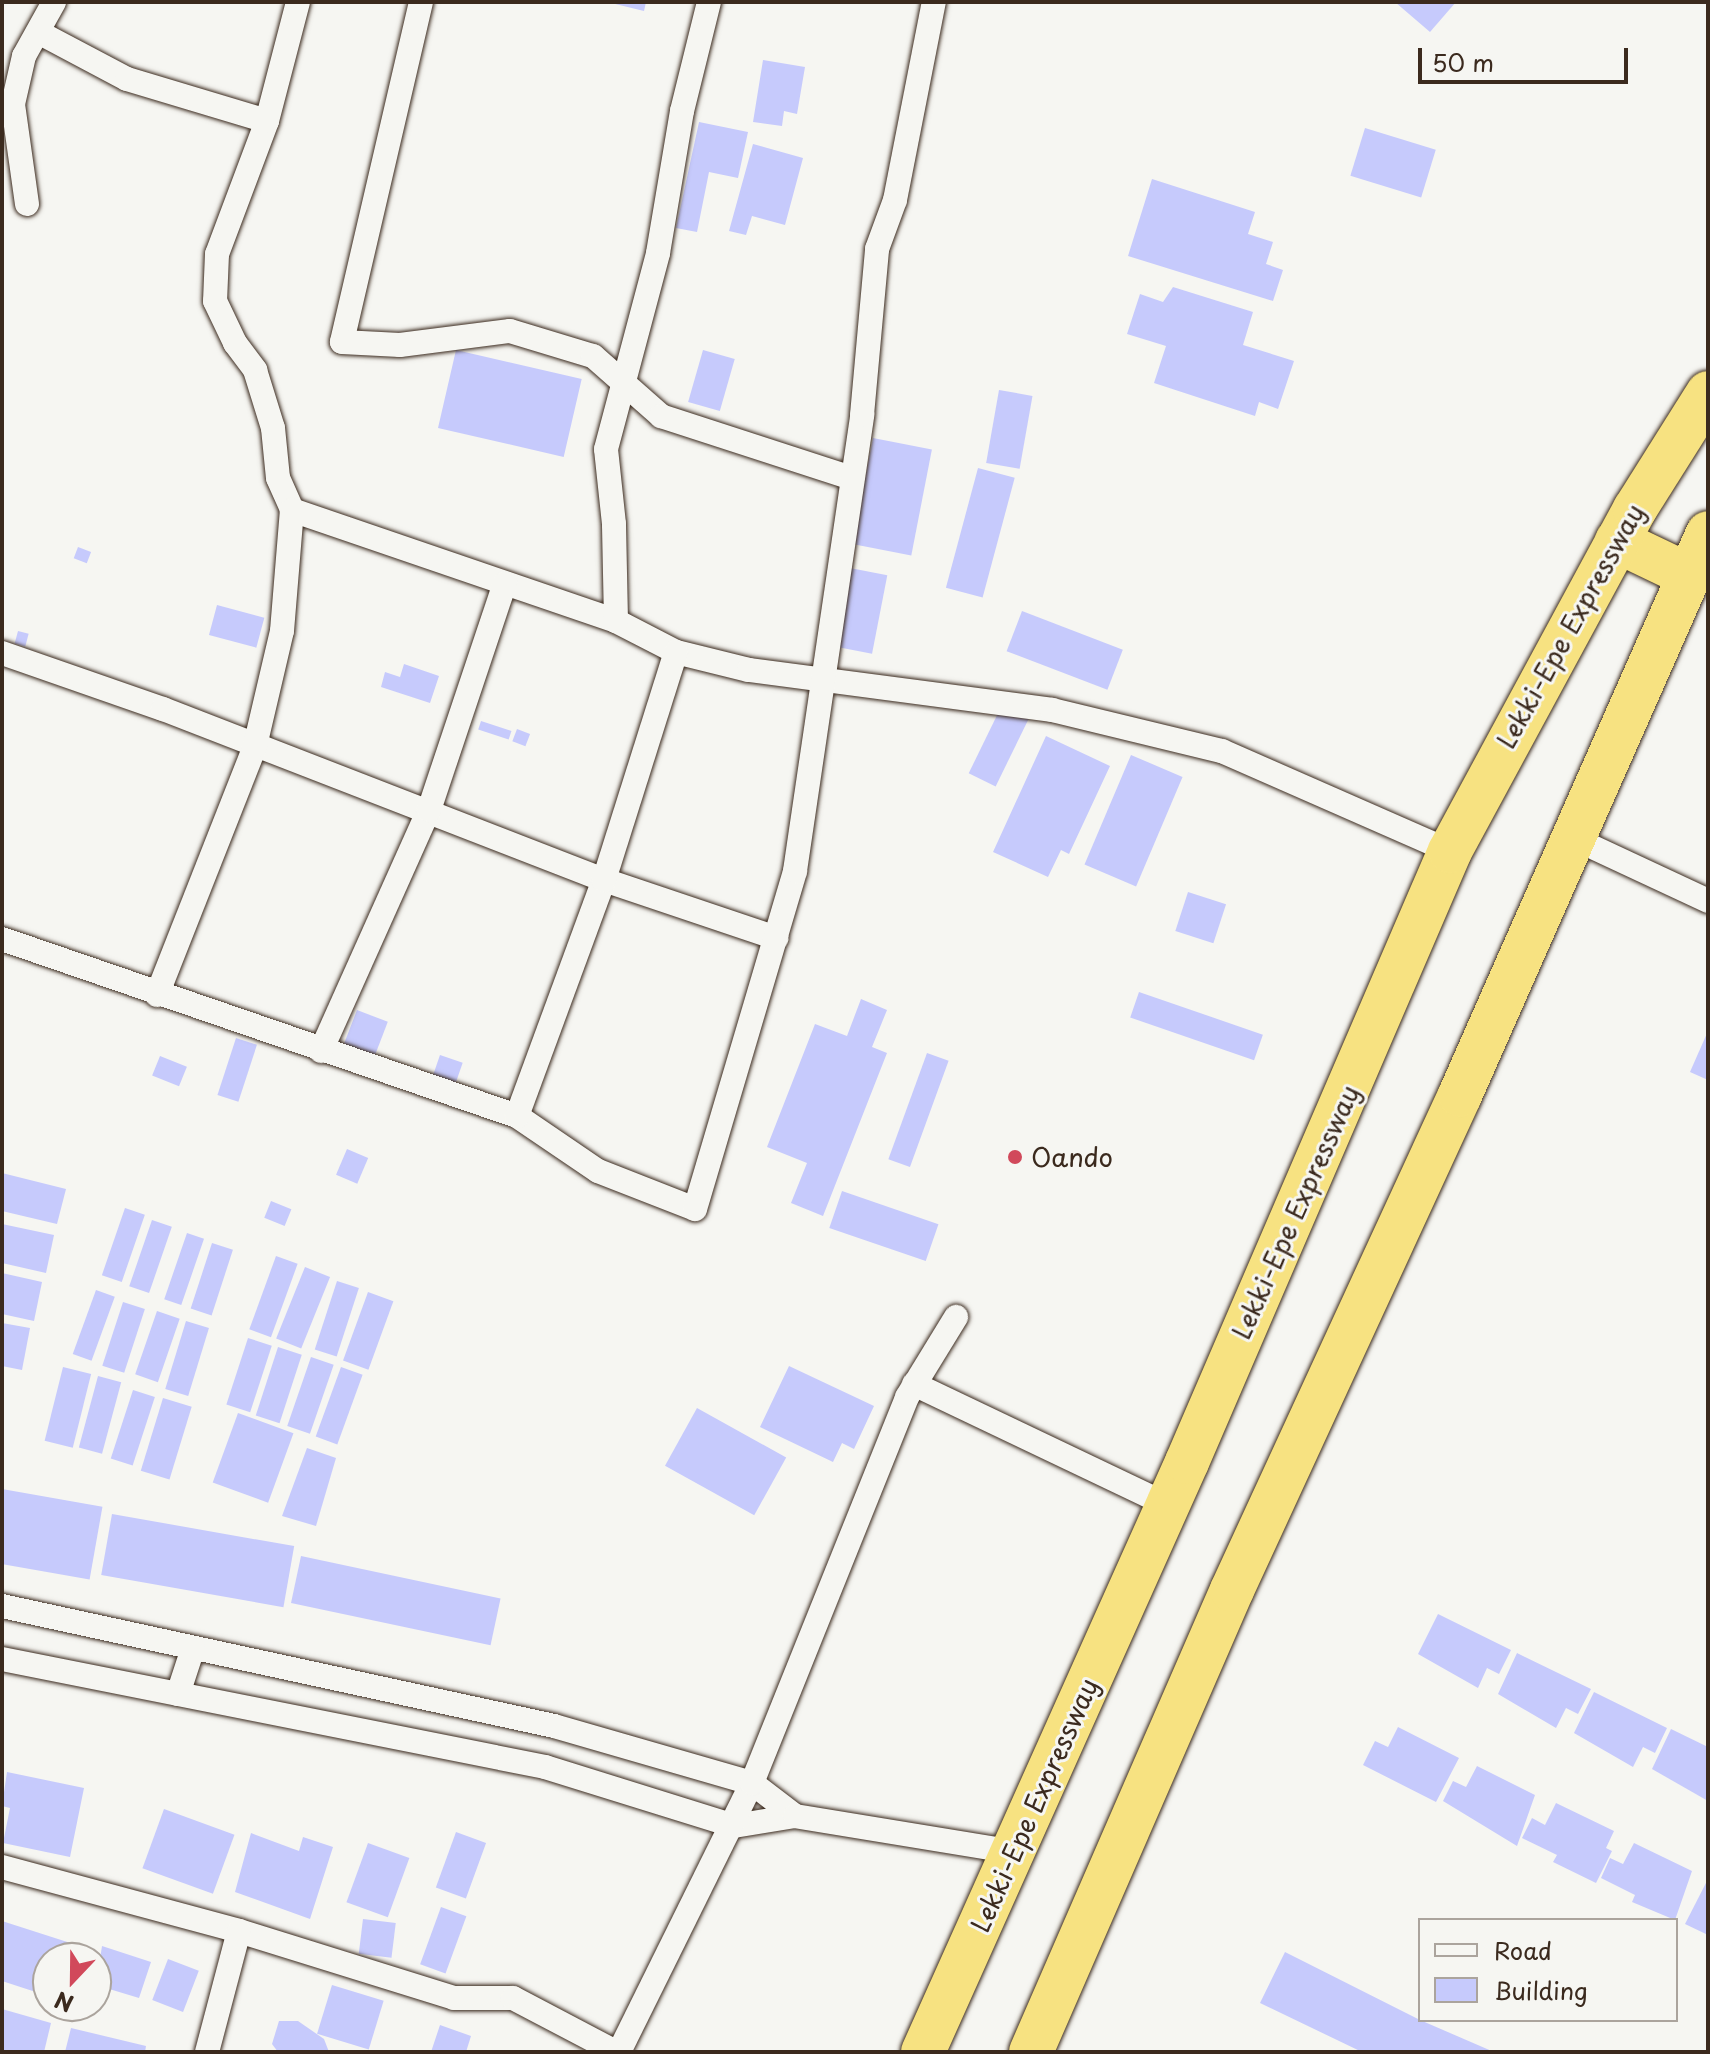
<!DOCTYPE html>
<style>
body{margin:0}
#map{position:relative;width:1710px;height:2054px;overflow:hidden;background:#f6f6f2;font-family:"Playpen Sans",sans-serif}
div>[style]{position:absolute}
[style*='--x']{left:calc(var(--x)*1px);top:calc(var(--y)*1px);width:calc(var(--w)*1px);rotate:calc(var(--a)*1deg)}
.building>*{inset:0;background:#c6cafc;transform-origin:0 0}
.roads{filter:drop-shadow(0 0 2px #3b2a1e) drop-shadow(0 0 2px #3b2a1e)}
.street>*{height:24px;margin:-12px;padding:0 12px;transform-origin:12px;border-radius:12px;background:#f6f6f2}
.highway>*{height:44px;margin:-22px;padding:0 22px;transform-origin:22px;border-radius:22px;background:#f7e281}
.dots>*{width:22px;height:22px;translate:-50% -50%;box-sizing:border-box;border:4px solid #f6f6f2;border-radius:50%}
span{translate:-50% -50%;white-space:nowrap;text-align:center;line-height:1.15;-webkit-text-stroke:6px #f6f6f2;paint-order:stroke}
.street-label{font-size:26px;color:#3b2a1e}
.poi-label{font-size:26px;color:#3b2a1e}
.left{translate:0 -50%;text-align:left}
.frame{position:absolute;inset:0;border:4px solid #3b2a1e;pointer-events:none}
.legend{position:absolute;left:1418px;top:1918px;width:260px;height:104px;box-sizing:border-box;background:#f6f6f2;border:2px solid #aba49d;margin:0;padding:10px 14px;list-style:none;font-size:24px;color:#3b2a1e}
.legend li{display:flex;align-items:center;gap:16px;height:40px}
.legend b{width:40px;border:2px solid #aba49d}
.north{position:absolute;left:32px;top:1942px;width:80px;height:80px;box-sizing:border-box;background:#f6f6f2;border:2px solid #aba49d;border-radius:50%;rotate:202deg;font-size:22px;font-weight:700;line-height:32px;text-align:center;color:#3b2a1e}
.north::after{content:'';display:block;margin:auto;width:28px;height:36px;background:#d1495b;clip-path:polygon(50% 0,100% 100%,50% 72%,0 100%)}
.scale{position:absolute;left:1418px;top:48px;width:210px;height:36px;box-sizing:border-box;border:4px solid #3b2a1e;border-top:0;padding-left:10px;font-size:24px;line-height:28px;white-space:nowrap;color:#3b2a1e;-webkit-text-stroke:6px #f6f6f2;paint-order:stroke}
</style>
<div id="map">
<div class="building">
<i style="clip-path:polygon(607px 2px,646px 2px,644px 11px)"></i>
<i style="clip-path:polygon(1395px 2px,1456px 2px,1430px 32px)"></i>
<i style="clip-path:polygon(763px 60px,805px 67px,797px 114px,784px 111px,782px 126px,753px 122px)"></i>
<i style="clip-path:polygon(699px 122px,748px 132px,738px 178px,709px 172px,697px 232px,676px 228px)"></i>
<i style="left:1365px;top:128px;width:74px;height:50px;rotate:17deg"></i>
<i style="clip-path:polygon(753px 144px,803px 158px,785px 225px,752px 216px,746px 235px,729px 231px)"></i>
<i style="clip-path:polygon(1152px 179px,1255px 212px,1248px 234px,1273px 242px,1266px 264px,1283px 270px,1273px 301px,1128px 256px)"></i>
<i style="clip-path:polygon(1173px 287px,1253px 312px,1243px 345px,1294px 361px,1278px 409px,1259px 402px,1255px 416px,1154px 383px,1166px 346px,1127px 334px,1140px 294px,1163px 302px)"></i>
<i style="left:456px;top:350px;width:129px;height:80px;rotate:13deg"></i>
<i style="left:703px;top:350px;width:33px;height:54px;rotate:16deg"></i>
<i style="left:999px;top:390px;width:34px;height:74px;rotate:10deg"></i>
<i style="left:873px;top:438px;width:60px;height:108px;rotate:11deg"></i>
<i style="left:978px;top:468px;width:38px;height:124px;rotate:15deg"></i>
<i style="left:78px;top:547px;width:14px;height:12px;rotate:21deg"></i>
<i style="left:850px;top:568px;width:38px;height:80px;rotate:11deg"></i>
<i style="left:217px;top:605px;width:49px;height:31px;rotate:15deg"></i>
<i style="left:1022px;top:611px;width:108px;height:43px;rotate:21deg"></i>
<i style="left:18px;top:631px;width:11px;height:13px;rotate:15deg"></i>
<i style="clip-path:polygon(404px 664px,439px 676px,430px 703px,381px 687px,385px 672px,400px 677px)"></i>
<i style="left:1002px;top:705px;width:30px;height:76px;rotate:26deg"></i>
<i style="left:481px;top:721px;width:32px;height:9px;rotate:18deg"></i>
<i style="left:517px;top:729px;width:14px;height:13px;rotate:21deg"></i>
<i style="clip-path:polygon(1046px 736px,1110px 766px,1069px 854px,1061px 850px,1048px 877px,993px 852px)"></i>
<i style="left:1131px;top:755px;width:56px;height:119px;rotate:23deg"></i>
<i style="left:1188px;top:892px;width:40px;height:41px;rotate:18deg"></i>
<i style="left:1139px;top:992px;width:131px;height:27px;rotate:19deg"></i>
<i style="clip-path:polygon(861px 999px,887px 1010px,872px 1047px,887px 1053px,823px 1216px,791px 1203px,807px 1163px,767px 1147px,815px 1024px,847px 1036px)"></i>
<i style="left:357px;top:1010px;width:33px;height:40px;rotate:21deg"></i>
<i style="clip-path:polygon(1708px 1031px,1708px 1080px,1690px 1072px)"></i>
<i style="left:236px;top:1038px;width:22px;height:60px;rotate:18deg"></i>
<i style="left:927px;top:1053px;width:23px;height:113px;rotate:20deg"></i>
<i style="left:440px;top:1055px;width:24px;height:22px;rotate:19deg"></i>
<i style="left:160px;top:1056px;width:29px;height:21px;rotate:22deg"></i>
<i style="left:347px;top:1149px;width:23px;height:28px;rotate:23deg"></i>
<i style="clip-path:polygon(2px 1173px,66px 1189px,57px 1224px,2px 1211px)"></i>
<i style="left:842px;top:1191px;width:102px;height:39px;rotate:19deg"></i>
<i style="left:271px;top:1201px;width:22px;height:18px;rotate:22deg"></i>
<i style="left:125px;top:1208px;width:21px;height:71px;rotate:19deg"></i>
<i style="left:152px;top:1220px;width:21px;height:70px;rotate:19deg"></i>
<i style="clip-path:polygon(2px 1224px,54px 1235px,46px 1273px,2px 1263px)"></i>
<i style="left:187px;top:1233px;width:18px;height:70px;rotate:19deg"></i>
<i style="left:212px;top:1243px;width:22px;height:69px;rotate:18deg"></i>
<i style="left:276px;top:1256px;width:23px;height:78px;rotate:20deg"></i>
<i style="left:305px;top:1267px;width:27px;height:77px;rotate:22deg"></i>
<i style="clip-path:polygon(2px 1273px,42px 1282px,34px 1321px,2px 1314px)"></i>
<i style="left:337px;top:1281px;width:23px;height:72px;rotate:18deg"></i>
<i style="left:96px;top:1290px;width:20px;height:68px;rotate:20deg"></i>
<i style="left:368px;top:1292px;width:27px;height:73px;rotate:20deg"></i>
<i style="left:123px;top:1302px;width:23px;height:67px;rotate:18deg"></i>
<i style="left:157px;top:1311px;width:24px;height:67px;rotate:19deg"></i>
<i style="left:186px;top:1321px;width:24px;height:71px;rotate:17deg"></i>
<i style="clip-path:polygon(2px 1323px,30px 1328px,22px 1370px,2px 1366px)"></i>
<i style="left:248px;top:1338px;width:25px;height:70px;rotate:18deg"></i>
<i style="left:278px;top:1347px;width:25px;height:72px;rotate:18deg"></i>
<i style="left:311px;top:1357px;width:24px;height:73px;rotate:19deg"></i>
<i style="clip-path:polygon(789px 1366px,874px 1406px,854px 1449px,842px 1443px,833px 1462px,760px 1427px)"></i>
<i style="left:63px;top:1367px;width:29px;height:76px;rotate:14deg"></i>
<i style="left:341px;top:1367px;width:23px;height:74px;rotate:20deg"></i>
<i style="left:98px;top:1376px;width:24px;height:74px;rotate:15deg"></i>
<i style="left:133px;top:1390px;width:23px;height:72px;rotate:18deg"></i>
<i style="left:163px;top:1398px;width:30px;height:76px;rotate:17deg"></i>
<i style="left:697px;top:1408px;width:102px;height:66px;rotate:29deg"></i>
<i style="left:238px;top:1413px;width:59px;height:74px;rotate:20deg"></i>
<i style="clip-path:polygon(307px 1448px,336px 1458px,316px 1526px,282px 1516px)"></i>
<i style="left:2px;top:1489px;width:102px;height:74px;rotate:10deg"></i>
<i style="left:112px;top:1514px;width:185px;height:62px;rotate:10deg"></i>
<i style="left:301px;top:1556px;width:204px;height:48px;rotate:12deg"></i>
<i style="clip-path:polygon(1438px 1614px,1511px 1650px,1499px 1674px,1487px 1668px,1478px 1688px,1418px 1654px)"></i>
<i style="clip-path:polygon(1517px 1653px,1591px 1689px,1578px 1714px,1566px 1708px,1556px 1728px,1498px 1694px)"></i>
<i style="clip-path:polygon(1594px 1692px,1667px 1728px,1655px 1753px,1643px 1747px,1633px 1767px,1574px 1733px)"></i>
<i style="clip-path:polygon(1398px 1727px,1459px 1758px,1436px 1802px,1363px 1765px,1375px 1741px,1388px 1747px)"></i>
<i style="clip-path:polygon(1671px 1729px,1708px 1747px,1708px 1801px,1652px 1769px)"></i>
<i style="clip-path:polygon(1477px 1766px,1535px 1795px,1517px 1846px,1443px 1801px,1453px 1781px,1466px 1787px)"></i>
<i style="clip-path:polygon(7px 1772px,84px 1788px,70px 1857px,3px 1843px,10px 1808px,2px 1806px)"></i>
<i style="clip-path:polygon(1556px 1803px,1614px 1831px,1606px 1848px,1612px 1851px,1596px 1883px,1553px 1862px,1557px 1855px,1522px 1838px,1532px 1818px,1545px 1825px)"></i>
<i style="left:164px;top:1809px;width:75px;height:63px;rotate:20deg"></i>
<i style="left:456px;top:1832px;width:32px;height:59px;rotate:20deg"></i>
<i style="clip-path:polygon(251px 1833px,299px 1851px,303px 1837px,333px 1847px,310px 1919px,235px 1892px)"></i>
<i style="left:368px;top:1843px;width:44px;height:63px;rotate:20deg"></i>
<i style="clip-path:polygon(1634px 1843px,1692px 1871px,1675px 1920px,1632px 1902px,1635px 1895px,1601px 1878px,1610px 1858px,1623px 1864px)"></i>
<i style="clip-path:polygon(1708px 1879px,1708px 1935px,1685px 1924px)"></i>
<i style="left:441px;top:1907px;width:27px;height:61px;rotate:20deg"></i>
<i style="left:363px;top:1919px;width:33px;height:35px;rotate:7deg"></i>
<i style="clip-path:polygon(2px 1921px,86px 1948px,83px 1958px,48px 1958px,48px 1996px,2px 1981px)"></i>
<i style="clip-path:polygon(102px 1946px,151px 1962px,139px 1998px,96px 1985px)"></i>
<i style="clip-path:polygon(1285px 1952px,1420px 2020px,1494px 2052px,1362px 2052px,1260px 2003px)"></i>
<i style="left:168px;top:1959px;width:33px;height:44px;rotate:21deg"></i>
<i style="left:332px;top:1985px;width:54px;height:51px;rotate:17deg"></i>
<i style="clip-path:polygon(2px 2009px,51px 2023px,44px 2052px,2px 2052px)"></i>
<i style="clip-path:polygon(279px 2021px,298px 2021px,324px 2039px,329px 2052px,278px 2052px,272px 2044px)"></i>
<i style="clip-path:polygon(440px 2025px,471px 2036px,466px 2052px,431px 2052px)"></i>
<i style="clip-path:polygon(71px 2028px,146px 2046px,145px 2052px,65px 2052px)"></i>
</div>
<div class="roads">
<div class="street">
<i style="--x:298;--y:2;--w:123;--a:104.6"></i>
<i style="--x:267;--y:121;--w:142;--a:110.6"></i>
<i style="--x:217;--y:254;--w:47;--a:92.4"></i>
<i style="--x:215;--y:301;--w:47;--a:64.5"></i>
<i style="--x:235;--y:343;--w:34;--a:53"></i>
<i style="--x:255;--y:370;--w:61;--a:72.8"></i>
<i style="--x:273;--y:428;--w:50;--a:84.3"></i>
<i style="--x:278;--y:478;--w:35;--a:66"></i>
<i style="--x:292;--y:510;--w:342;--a:18.9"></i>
<i style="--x:616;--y:621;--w:68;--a:27.3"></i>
<i style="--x:676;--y:652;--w:75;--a:13.9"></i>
<i style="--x:749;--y:670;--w:306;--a:7.5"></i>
<i style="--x:1052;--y:710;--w:175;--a:13.6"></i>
<i style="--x:1222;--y:751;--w:249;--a:23.7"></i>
<i style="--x:421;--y:2;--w:349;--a:103.1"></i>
<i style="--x:342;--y:342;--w:58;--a:3"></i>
<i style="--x:400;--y:345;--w:111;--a:-7.3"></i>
<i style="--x:510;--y:331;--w:87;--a:16.8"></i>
<i style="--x:593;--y:356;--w:91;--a:41.4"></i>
<i style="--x:661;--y:416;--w:201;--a:18"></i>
<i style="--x:40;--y:33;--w:98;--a:27.9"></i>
<i style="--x:127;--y:79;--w:146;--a:16.7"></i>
<i style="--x:27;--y:204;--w:101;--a:-98"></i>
<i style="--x:13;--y:104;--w:49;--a:-77.1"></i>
<i style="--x:24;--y:56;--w:62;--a:-60.9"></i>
<i style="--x:616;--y:621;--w:97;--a:-91.2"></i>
<i style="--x:614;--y:524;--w:75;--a:-96.1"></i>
<i style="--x:606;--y:449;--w:203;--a:-75.1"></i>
<i style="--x:658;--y:253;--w:144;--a:-80.4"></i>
<i style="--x:682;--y:111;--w:112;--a:-76.1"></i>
<i style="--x:2;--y:653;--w:170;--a:19.2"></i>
<i style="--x:163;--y:709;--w:473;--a:21.2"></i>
<i style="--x:604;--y:880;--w:182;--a:18.6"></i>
<i style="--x:1571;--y:837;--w:151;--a:25"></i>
<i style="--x:2;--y:939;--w:545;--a:18.97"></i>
<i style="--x:517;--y:1116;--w:98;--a:34.2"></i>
<i style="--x:598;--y:1171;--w:104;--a:21.4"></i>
<i style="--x:695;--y:1209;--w:352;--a:-73.5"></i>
<i style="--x:795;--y:871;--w:461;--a:-81.6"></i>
<i style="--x:862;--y:415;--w:167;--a:-84.8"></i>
<i style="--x:877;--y:249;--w:52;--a:-69.8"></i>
<i style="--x:895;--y:200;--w:202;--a:-78.9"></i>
<i style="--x:157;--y:995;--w:268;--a:-68.5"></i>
<i style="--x:255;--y:746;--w:118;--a:-76.8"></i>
<i style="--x:282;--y:631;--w:121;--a:-85.3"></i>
<i style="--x:321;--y:1051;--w:264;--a:-65.9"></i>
<i style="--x:429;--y:810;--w:239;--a:-71.5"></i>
<i style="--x:517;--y:1116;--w:252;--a:-69.8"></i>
<i style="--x:604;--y:880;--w:239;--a:-72.5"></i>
<i style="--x:914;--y:1384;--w:281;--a:25.5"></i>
<i style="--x:2;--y:1606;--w:565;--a:12.26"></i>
<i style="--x:554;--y:1726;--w:206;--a:16.1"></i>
<i style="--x:752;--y:1783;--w:54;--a:37.5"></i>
<i style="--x:2;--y:1659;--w:554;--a:11.25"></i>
<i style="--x:545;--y:1767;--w:198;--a:17.3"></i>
<i style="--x:734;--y:1826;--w:62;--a:-9.3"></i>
<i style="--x:795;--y:1816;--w:222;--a:9.3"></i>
<i style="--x:178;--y:1694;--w:48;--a:-71.9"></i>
<i style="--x:2;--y:1867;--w:245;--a:15.1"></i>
<i style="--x:239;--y:1931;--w:225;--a:17.3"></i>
<i style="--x:454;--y:1998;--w:59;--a:0"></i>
<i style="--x:513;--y:1998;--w:116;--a:27.7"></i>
<i style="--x:207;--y:2052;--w:125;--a:-75.2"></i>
<i style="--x:619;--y:2052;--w:300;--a:-63.7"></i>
<i style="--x:752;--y:1783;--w:416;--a:-68.1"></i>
<i style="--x:907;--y:1397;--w:94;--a:-58.5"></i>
</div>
<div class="highway">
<i style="--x:1617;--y:541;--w:79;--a:25.6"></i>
<i style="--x:923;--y:2052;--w:646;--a:-65.89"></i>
<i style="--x:1187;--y:1462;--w:665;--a:-66.71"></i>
<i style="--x:1450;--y:851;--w:389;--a:-61.6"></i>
<i style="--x:1635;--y:509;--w:137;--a:-57.8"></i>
<i style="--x:1031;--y:2052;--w:504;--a:-66.49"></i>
<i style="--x:1232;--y:1590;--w:545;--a:-65.27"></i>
<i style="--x:1460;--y:1095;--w:614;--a:-66.19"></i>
</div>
</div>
<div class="dots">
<i style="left:1015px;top:1157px;background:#d1495b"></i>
</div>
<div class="street-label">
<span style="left:1570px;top:626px;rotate:-61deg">Lekki-Epe Expressway</span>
<span style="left:1295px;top:1212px;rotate:-66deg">Lekki-Epe Expressway</span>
<span style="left:1034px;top:1805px;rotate:-66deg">Lekki-Epe Expressway</span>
</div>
<div class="poi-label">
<span class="left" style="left:1031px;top:1157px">Oando</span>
</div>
<div class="frame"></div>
<ul class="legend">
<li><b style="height:10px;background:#f6f6f2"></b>Road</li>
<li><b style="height:22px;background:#c6cafc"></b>Building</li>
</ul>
<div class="north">N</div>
<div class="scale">50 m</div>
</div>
